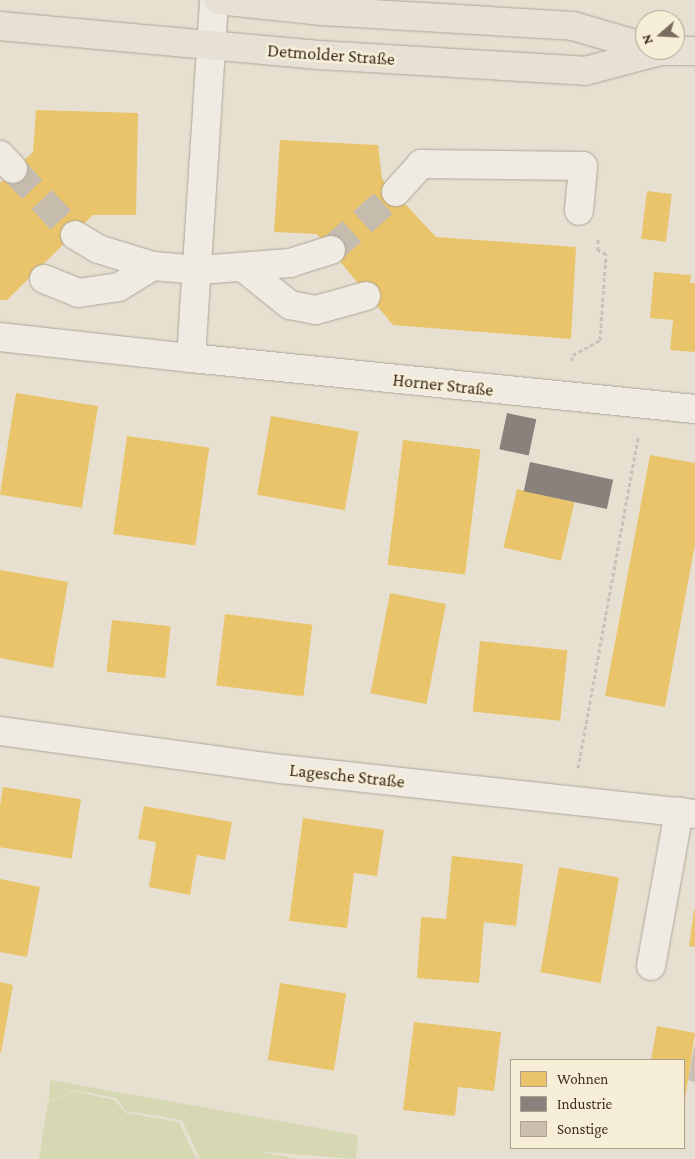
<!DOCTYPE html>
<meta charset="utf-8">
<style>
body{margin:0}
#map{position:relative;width:695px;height:1159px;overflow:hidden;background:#e7e0d1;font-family:"Crimson Pro",serif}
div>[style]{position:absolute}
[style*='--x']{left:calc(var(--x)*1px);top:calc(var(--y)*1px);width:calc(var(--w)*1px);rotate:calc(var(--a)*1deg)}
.green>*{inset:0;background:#d6d7b3}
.homes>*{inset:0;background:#e9c46a;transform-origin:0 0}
.industry>*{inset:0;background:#8a817c;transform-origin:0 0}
.building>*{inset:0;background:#cbbfb2}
.minor-tunnel>*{height:28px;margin-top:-14px;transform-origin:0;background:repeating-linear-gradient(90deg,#c5bcae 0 28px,transparent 0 42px)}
.path>*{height:3px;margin-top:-1.5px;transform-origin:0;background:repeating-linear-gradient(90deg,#c8c2b9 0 4px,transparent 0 6.5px)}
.roads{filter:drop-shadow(0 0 1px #ada599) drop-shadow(0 0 1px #ada599)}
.minor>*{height:28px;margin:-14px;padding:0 14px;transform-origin:14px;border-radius:14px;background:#efebe3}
.major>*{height:28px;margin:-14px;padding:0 14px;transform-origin:14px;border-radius:14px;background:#e6e1d4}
span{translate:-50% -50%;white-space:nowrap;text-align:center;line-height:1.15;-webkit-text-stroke:5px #f7eed8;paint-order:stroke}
.street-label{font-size:18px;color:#3d2e20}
.legend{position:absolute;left:510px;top:1059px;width:175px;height:90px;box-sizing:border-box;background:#f7eed8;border:1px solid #ada18e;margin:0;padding:6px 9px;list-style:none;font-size:15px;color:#3d2e20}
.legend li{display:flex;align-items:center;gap:10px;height:25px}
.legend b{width:25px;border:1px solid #ada18e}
.north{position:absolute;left:635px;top:10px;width:50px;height:50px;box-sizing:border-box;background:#f7eed8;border:1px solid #ada18e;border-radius:50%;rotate:251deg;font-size:14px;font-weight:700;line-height:20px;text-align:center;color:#3d2e20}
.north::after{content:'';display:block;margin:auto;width:18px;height:22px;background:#786c5e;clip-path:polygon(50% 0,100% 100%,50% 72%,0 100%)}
</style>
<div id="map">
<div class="green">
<i style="clip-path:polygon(50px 1080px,358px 1135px,356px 1159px,255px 1151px,299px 1159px,200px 1159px,182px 1120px,126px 1111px,116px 1098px,74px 1090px,49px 1101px)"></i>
<i style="clip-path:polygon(74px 1091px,114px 1100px,126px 1113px,179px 1122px,196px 1159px,39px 1159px,48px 1102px)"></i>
</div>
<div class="homes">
<i style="clip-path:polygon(36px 110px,138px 113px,136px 215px,93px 215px,7px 300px,0 300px,0 183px,33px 152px)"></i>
<i style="clip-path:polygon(280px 140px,378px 145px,382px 179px,436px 237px,576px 247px,571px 339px,393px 325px,317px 234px,274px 232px)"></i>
<i style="left:647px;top:191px;width:25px;height:48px;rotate:7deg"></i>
<i style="clip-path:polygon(654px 272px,691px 275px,690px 283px,695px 283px,695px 352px,670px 350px,673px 320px,650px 318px)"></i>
<i style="left:16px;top:393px;width:83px;height:103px;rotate:9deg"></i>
<i style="left:271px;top:416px;width:89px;height:80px;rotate:10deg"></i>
<i style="left:127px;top:436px;width:83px;height:99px;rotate:8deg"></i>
<i style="left:403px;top:440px;width:78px;height:126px;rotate:7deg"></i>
<i style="clip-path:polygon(650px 455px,695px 463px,695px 544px,665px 707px,605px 696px)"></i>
<i style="left:517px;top:489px;width:59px;height:60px;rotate:13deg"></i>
<i style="clip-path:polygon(0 570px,68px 582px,53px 668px,0 658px)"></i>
<i style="left:390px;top:593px;width:57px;height:102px;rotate:11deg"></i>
<i style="left:225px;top:614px;width:88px;height:72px;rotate:7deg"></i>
<i style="left:112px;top:620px;width:59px;height:52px;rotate:6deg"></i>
<i style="left:480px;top:641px;width:88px;height:71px;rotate:6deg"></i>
<i style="left:3px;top:787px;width:79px;height:60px;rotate:9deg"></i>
<i style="clip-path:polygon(144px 806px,232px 822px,225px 860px,197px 855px,190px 895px,149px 887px,156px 842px,138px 839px)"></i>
<i style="clip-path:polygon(303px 818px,384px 830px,377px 876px,354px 873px,347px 928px,289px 921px)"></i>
<i style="clip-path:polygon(452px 856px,523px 864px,516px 926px,484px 922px,479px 983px,417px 978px,421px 917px,446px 919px)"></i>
<i style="left:559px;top:867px;width:61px;height:107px;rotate:10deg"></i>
<i style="clip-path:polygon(0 879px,40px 887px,27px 957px,0 952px)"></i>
<i style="clip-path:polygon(694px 910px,695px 910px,695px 947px,689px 946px)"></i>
<i style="clip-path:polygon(0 982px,13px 985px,1px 1053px,0 1053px)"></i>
<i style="left:280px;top:983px;width:67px;height:78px;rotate:9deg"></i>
<i style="clip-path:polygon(414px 1022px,501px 1032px,494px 1091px,458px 1087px,455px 1116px,403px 1110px)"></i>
<i style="clip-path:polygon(657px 1026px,695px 1033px,685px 1100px,684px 1060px,651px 1060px)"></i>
</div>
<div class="industry">
<i style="left:507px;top:413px;width:30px;height:37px;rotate:12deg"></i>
<i style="left:530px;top:462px;width:85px;height:30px;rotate:12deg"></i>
</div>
<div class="building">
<i style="clip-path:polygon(694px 1047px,695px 1047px,695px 1082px,688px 1080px)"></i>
</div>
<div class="minor-tunnel">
<i style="--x:13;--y:169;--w:91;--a:46.8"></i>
<i style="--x:331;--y:250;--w:87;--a:-41.7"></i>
</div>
<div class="path">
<i style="--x:572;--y:361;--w:6;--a:-81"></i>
<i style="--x:573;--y:355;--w:31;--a:-29"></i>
<i style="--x:600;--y:340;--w:86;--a:-86"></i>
<i style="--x:606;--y:254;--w:9;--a:-153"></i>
<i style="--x:598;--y:250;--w:11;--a:-90"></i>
<i style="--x:578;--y:768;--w:336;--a:-79.7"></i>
</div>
<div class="roads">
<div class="minor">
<i style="--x:0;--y:155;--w:19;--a:47"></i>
<i style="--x:396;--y:192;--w:38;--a:-48"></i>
<i style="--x:421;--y:164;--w:162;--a:0.7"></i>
<i style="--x:583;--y:166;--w:45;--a:95.1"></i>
<i style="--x:75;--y:235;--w:27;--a:31"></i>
<i style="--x:98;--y:249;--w:58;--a:17.2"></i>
<i style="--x:153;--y:266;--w:46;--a:5"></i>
<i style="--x:199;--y:270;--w:91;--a:-4.4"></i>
<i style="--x:290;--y:263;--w:43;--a:-17.6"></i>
<i style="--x:245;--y:269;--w:58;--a:38.7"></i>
<i style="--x:290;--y:305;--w:26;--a:11"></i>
<i style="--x:316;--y:310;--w:52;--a:-15.6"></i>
<i style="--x:44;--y:279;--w:37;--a:22"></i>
<i style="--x:78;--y:293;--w:41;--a:-8.3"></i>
<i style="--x:119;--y:287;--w:40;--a:-32"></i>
<i style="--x:0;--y:337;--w:192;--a:6.3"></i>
<i style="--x:191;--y:358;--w:359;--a:-86.3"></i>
<i style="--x:191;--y:358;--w:507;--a:5.78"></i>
<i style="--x:0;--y:731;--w:285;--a:7.7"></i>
<i style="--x:282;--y:769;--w:415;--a:6.2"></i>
<i style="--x:651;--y:966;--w:157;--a:-79.7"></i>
</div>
<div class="major">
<i style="--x:218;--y:0;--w:105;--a:6"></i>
<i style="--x:322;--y:11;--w:251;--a:3.4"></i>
<i style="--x:573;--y:26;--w:75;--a:16.3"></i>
<i style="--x:0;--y:26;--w:320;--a:5.2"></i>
<i style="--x:319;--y:55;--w:266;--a:3.4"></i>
<i style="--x:585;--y:71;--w:78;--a:-14.9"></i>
<i style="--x:660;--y:51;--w:35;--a:0"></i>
</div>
</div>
<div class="street-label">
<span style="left:331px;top:55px;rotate:4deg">Detmolder Straße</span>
<span style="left:443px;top:385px;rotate:6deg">Horner Straße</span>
<span style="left:347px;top:776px;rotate:6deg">Lagesche Straße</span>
</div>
<ul class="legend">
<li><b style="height:14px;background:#e9c46a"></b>Wohnen</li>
<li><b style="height:14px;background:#8a817c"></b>Industrie</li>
<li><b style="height:14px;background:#cbbfb2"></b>Sonstige</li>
</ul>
<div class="north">N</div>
</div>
